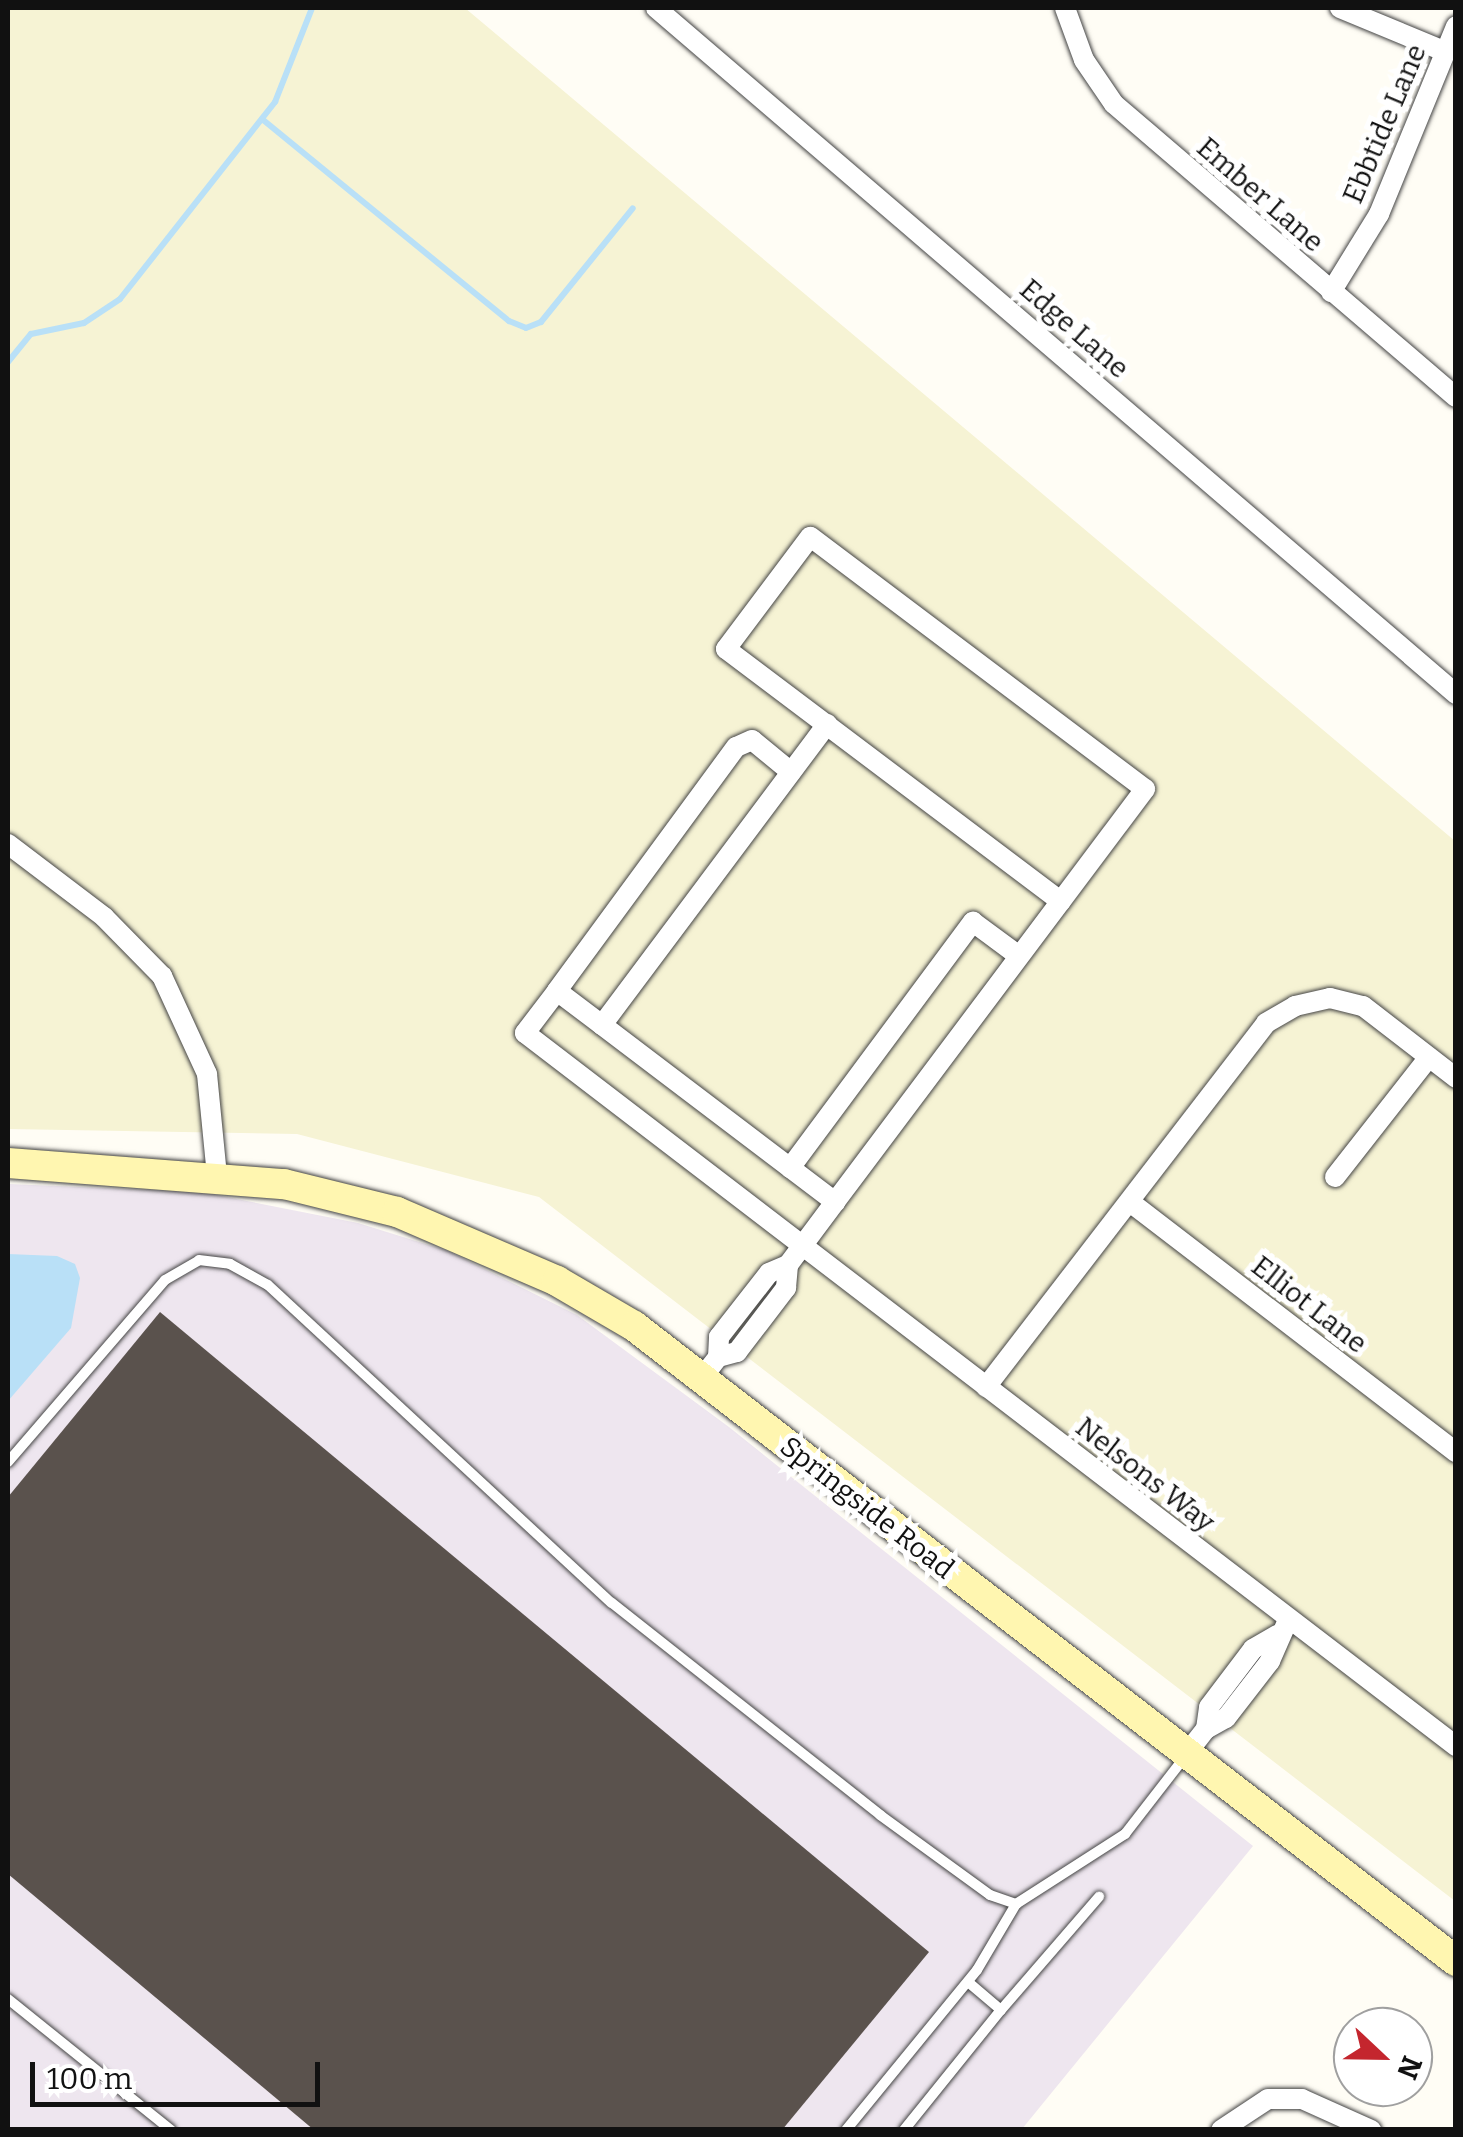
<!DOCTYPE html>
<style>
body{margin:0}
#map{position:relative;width:1463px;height:2137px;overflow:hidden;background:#fffdf5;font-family:Bitter,serif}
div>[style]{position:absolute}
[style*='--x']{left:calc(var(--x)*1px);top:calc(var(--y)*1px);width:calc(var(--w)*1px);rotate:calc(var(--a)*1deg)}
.industrial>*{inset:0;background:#eee6ef}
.farmland>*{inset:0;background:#f6f3d4}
.water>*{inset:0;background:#b9e0f7}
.stream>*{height:6px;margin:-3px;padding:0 3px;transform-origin:3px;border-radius:3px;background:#b9e0f7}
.building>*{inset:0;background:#5a524d}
.roads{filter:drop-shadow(0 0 2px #444) drop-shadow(0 0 2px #444)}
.service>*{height:10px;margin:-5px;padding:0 5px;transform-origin:5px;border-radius:5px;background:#fff}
.minor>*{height:20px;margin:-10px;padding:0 10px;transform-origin:10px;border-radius:10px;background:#fff}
.secondary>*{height:30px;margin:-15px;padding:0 15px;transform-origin:15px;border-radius:15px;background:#fff6b0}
span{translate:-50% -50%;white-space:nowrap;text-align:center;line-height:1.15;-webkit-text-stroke:10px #fff;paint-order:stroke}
.street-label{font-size:28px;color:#111}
.frame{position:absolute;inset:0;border:10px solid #111;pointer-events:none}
.north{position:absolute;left:1333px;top:2007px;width:100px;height:100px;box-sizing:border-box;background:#fff;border:2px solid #a0a0a0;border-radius:50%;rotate:112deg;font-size:28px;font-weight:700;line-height:40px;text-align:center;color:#111}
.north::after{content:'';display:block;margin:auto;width:35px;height:45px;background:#c4262e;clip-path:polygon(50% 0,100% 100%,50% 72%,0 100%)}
.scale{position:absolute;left:30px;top:2062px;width:290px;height:45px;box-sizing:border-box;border:5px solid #111;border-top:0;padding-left:12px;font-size:30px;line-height:35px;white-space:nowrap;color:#111;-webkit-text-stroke:8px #fff;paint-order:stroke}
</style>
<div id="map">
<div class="industrial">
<i style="clip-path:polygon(8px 1184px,201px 1192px,358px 1223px,448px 1251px,577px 1315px,729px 1427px,1253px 1846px,1022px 2129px,8px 2130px)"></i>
</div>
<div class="farmland">
<i style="clip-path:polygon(8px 8px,465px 8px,1455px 841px,1455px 1901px,539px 1197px,297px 1134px,8px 1129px)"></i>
</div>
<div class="water">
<i style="clip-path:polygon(8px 1254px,57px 1256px,75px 1264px,80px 1278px,71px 1328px,8px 1401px)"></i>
</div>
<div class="stream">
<i style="--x:262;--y:119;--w:319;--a:39.3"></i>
<i style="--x:509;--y:321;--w:18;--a:22"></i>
<i style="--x:526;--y:328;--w:16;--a:-22"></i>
<i style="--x:541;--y:322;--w:146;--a:-51.1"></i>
<i style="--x:8;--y:362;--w:36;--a:-51"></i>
<i style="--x:31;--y:334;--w:54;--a:-11.7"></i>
<i style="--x:84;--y:323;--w:43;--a:-33.7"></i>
<i style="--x:120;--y:299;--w:251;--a:-51.8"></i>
<i style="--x:275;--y:102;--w:101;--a:-68.5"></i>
</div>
<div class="building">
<i style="clip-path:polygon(160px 1312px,929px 1952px,782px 2130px,314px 2130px,8px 1874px,8px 1497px)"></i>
</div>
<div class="roads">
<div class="service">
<i style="--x:8;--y:1462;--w:240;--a:-49.2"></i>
<i style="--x:165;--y:1280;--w:39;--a:-30"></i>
<i style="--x:199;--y:1260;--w:31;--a:7"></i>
<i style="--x:230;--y:1264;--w:43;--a:28.9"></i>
<i style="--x:268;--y:1285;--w:468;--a:42.8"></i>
<i style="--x:612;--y:1603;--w:342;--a:38.3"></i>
<i style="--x:880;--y:1815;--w:136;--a:36"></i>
<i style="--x:990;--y:1895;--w:28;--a:19"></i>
<i style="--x:8;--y:1999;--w:209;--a:38.8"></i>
<i style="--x:1001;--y:2010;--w:150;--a:-49.1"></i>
<i style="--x:846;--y:2130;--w:207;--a:-50.7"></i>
<i style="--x:977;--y:1970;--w:77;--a:-59.4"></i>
<i style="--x:1016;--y:1904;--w:130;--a:-32.7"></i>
<i style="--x:1125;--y:1834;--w:96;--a:-52.2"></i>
<i style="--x:904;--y:2130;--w:154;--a:-51.1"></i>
<i style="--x:1001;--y:2010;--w:43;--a:-139.7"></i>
</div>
<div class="minor">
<i style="--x:656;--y:8;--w:1054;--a:40.61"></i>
<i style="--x:1065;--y:8;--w:55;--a:69.9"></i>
<i style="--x:1084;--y:60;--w:53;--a:55.7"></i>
<i style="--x:1114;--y:104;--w:450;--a:40.6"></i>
<i style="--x:1340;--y:8;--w:115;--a:22.5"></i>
<i style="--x:1331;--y:292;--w:92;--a:-58.4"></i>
<i style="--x:1379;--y:214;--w:203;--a:-67.7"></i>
<i style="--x:791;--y:772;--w:50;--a:-140.6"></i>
<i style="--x:752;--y:740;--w:17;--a:156"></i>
<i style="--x:736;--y:747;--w:303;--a:126.3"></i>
<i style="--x:557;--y:991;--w:56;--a:37.1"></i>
<i style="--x:602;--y:1025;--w:376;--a:-53.2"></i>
<i style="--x:8;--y:844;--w:121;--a:37.2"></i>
<i style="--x:104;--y:917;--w:83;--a:45.5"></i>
<i style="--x:162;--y:976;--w:108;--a:65.3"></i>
<i style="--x:207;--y:1074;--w:102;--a:84.4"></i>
<i style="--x:557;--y:991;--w:53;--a:127.3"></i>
<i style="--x:525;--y:1033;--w:1173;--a:37.45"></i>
<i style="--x:602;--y:1025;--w:293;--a:37.2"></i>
<i style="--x:790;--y:1168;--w:307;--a:-53.4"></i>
<i style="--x:973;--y:922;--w:57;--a:36.5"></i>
<i style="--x:1335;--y:1177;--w:152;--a:-51.9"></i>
<i style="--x:1130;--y:1202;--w:411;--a:37.5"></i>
<i style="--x:718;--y:1357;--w:20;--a:-15"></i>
<i style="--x:737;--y:1352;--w:81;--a:-52.6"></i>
<i style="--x:786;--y:1288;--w:23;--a:-85"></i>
<i style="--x:701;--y:1379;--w:28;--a:-52"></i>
<i style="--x:718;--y:1357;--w:20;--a:-87"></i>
<i style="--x:719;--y:1337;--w:81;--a:-52"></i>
<i style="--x:769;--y:1273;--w:21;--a:-23"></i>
<i style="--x:788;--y:1265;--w:79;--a:-53.3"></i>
<i style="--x:835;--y:1202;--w:376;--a:-53.1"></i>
<i style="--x:1061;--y:901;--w:140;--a:-53.1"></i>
<i style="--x:1145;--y:789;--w:419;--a:-143"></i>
<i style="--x:810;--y:537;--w:140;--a:126.9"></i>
<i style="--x:726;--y:649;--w:419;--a:37"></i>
<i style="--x:986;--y:1387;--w:459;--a:-52.4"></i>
<i style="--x:1266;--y:1023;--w:34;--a:-30"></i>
<i style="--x:1295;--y:1006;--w:36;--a:-13"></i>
<i style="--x:1330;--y:998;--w:34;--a:14"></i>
<i style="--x:1363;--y:1006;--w:118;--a:37.7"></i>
<i style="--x:1206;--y:1729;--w:22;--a:-82"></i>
<i style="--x:1209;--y:1707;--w:73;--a:-52.8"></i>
<i style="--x:1253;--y:1649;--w:28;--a:-30"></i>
<i style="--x:1187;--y:1753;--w:31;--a:-52"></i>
<i style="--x:1206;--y:1729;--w:23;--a:-29"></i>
<i style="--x:1226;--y:1718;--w:72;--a:-52.3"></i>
<i style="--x:1270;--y:1661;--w:45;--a:-66.3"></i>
<i style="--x:1221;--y:2130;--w:56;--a:-33.4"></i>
<i style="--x:1268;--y:2099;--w:34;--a:0"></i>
<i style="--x:1302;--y:2099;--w:76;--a:24.2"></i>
</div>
<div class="secondary">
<i style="--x:8;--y:1163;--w:277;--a:4.4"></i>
<i style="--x:284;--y:1184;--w:116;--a:13.9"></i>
<i style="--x:397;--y:1212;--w:174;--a:23.3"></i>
<i style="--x:557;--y:1281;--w:89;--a:30.3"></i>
<i style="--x:634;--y:1326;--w:1039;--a:37.69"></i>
</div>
</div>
<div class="street-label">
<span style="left:1385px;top:124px;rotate:-67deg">Ebbtide Lane</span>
<span style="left:1260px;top:195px;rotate:41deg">Ember Lane</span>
<span style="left:1074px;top:329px;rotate:41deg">Edge Lane</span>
<span style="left:1309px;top:1305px;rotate:38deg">Elliot Lane</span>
<span style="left:1145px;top:1475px;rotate:38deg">Nelsons Way</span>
<span style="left:867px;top:1508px;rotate:38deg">Springside Road</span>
</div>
<div class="frame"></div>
<div class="north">N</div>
<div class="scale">100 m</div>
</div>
